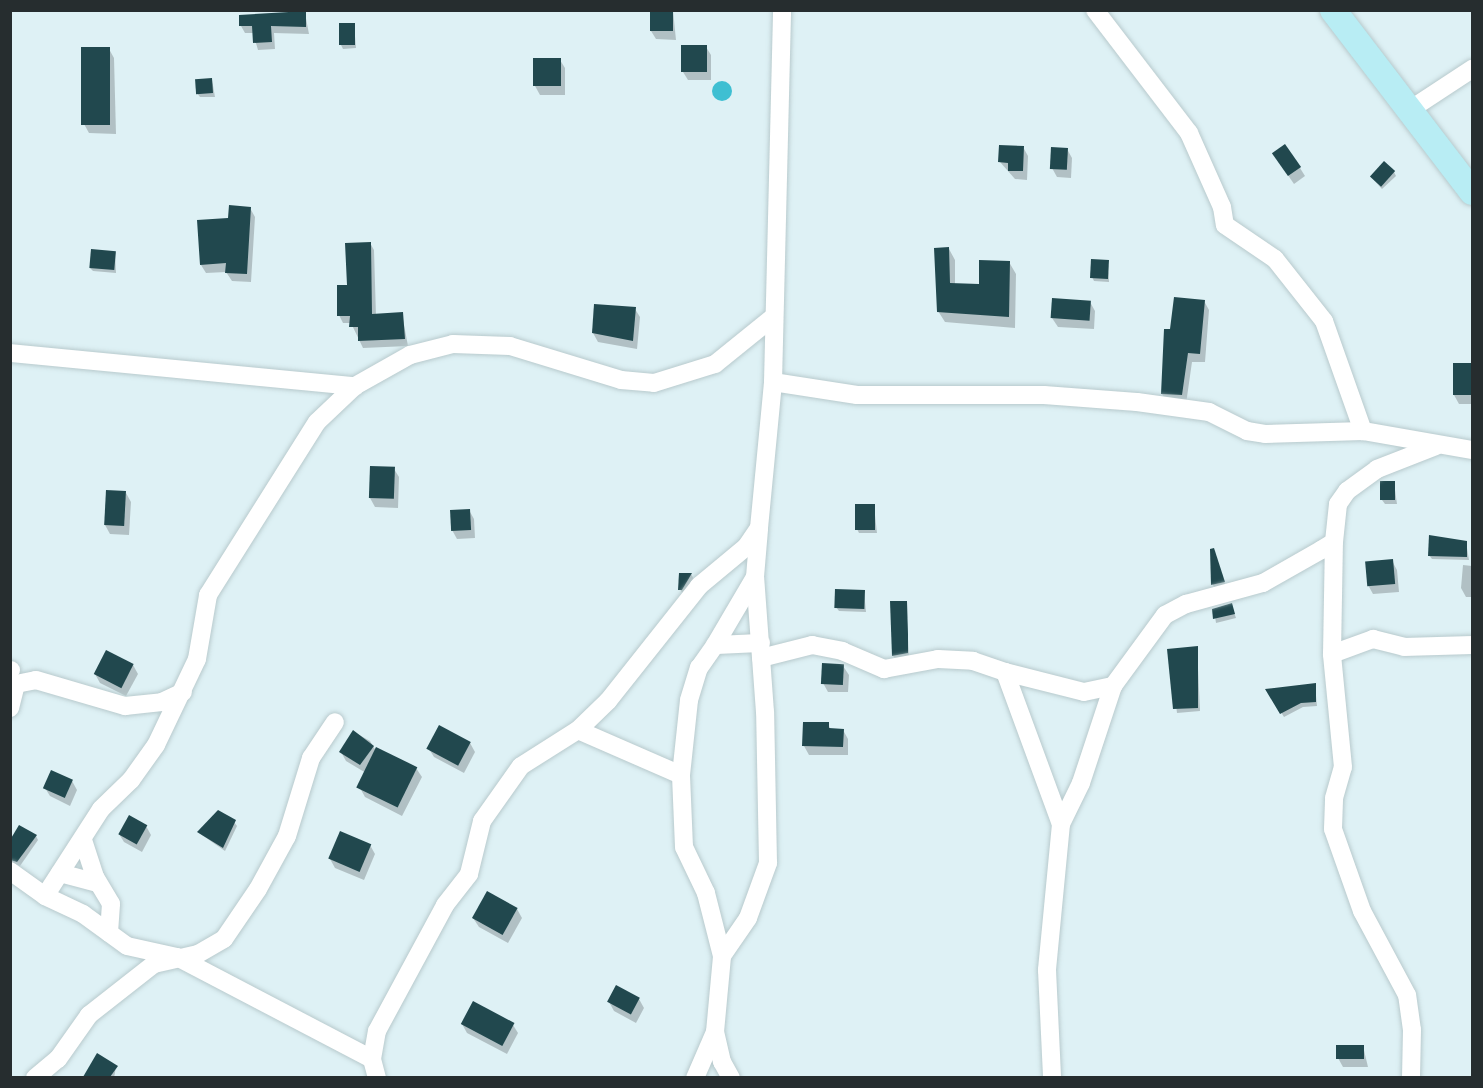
<!DOCTYPE html>
<style>
body{margin:0}
#map{position:relative;width:1483px;height:1088px;overflow:hidden;background:#def1f5;font-family:Raleway,sans-serif}
div>[style]{position:absolute}
[style*='--x']{left:calc(var(--x)*1px);top:calc(var(--y)*1px);width:calc(var(--w)*1px);rotate:calc(var(--a)*1deg)}
.water>*{inset:0;background:#3ebfd2}
.round{border-radius:50%}
.shadow>*{inset:0;background:#0003}
.building>*{inset:0;background:#21484e;transform-origin:0 0}
.roads{filter:drop-shadow(0 0 2px #b8cacd) drop-shadow(0 0 2px #b8cacd)}
.street>*{height:18px;margin:-9px;padding:0 9px;transform-origin:9px;border-radius:9px;background:#fff}
.secondary>*{height:26px;margin:-13px;padding:0 13px;transform-origin:13px;border-radius:13px;background:#b8edf4}
span{translate:-50% -50%;white-space:nowrap;text-align:center;line-height:1.15;-webkit-text-stroke:6px #fff;paint-order:stroke}
.frame{position:absolute;inset:0;border:12px solid #262d2f;pointer-events:none}
</style>
<div id="map">
<div class="water">
<i class="round" style="left:712px;top:81px;width:20px;height:20px"></i>
</div>
<div class="shadow">
<i style="clip-path:polygon(651px 10px,673px 10px,676px 40px,656px 39px,651px 31px)"></i>
<i style="clip-path:polygon(305px 13px,309px 34px,274px 33px,275px 49px,258px 50px,253px 33px,245px 33px,241px 26px)"></i>
<i style="clip-path:polygon(354px 24px,356px 48px,343px 49px,341px 45px)"></i>
<i style="clip-path:polygon(706px 47px,711px 55px,711px 80px,688px 80px,683px 72px)"></i>
<i style="clip-path:polygon(109px 49px,114px 58px,116px 134px,89px 133px,84px 124px)"></i>
<i style="clip-path:polygon(560px 60px,565px 68px,565px 95px,540px 95px,535px 86px)"></i>
<i style="clip-path:polygon(212px 80px,215px 97px,200px 97px,197px 93px)"></i>
<i style="clip-path:polygon(1023px 147px,1028px 156px,1027px 180px,1015px 179px,1000px 162px)"></i>
<i style="clip-path:polygon(1067px 149px,1072px 158px,1071px 178px,1057px 177px,1052px 168px)"></i>
<i style="clip-path:polygon(1279px 162px,1300px 168px,1305px 176px,1294px 184px)"></i>
<i style="clip-path:polygon(1394px 172px,1396px 176px,1382px 189px,1371px 177px)"></i>
<i style="clip-path:polygon(250px 208px,255px 217px,251px 282px,232px 281px,226px 272px,206px 273px,201px 265px,230px 219px)"></i>
<i style="clip-path:polygon(370px 243px,374px 250px,376px 316px,402px 314px,408px 346px,363px 348px,351px 323px,343px 323px,339px 315px)"></i>
<i style="clip-path:polygon(949px 249px,955px 260px,955px 284px,980px 285px,1009px 262px,1016px 274px,1015px 328px,945px 322px,938px 311px)"></i>
<i style="clip-path:polygon(115px 252px,116px 273px,93px 271px,90px 268px)"></i>
<i style="clip-path:polygon(1108px 262px,1109px 282px,1094px 281px,1092px 277px)"></i>
<i style="clip-path:polygon(1204px 301px,1209px 310px,1205px 362px,1192px 362px,1186px 404px,1167px 402px,1162px 394px,1172px 331px)"></i>
<i style="clip-path:polygon(1090px 302px,1095px 311px,1094px 329px,1058px 327px,1052px 318px)"></i>
<i style="clip-path:polygon(635px 309px,640px 317px,637px 349px,598px 342px,593px 333px)"></i>
<i style="clip-path:polygon(1472px 365px,1472px 404px,1459px 404px,1454px 395px)"></i>
<i style="clip-path:polygon(394px 469px,399px 477px,398px 508px,375px 507px,370px 498px)"></i>
<i style="clip-path:polygon(1394px 483px,1397px 504px,1385px 504px,1382px 500px)"></i>
<i style="clip-path:polygon(126px 493px,131px 502px,129px 535px,110px 534px,105px 525px)"></i>
<i style="clip-path:polygon(874px 506px,877px 533px,859px 533px,857px 529px)"></i>
<i style="clip-path:polygon(469px 510px,474px 519px,475px 538px,457px 539px,452px 530px)"></i>
<i style="clip-path:polygon(1466px 542px,1469px 560px,1432px 559px,1429px 555px)"></i>
<i style="clip-path:polygon(1211px 550px,1226px 586px,1215px 589px,1213px 585px)"></i>
<i style="clip-path:polygon(1392px 561px,1397px 570px,1399px 592px,1373px 594px,1368px 585px)"></i>
<i style="clip-path:polygon(1463px 565px,1472px 566px,1472px 597px,1466px 597px,1461px 588px)"></i>
<i style="clip-path:polygon(691px 574px,696px 583px,685px 598px,680px 589px,680px 575px)"></i>
<i style="clip-path:polygon(864px 591px,866px 612px,839px 611px,836px 607px)"></i>
<i style="clip-path:polygon(906px 603px,909px 657px,896px 659px,893px 656px)"></i>
<i style="clip-path:polygon(1233px 609px,1236px 618px,1216px 623px,1214px 610px)"></i>
<i style="clip-path:polygon(1197px 647px,1200px 711px,1177px 713px,1169px 651px)"></i>
<i style="clip-path:polygon(133px 665px,138px 674px,126px 696px,100px 683px,95px 674px)"></i>
<i style="clip-path:polygon(843px 666px,849px 675px,848px 692px,828px 692px,823px 683px)"></i>
<i style="clip-path:polygon(1315px 685px,1317px 706px,1303px 707px,1284px 717px,1267px 690px)"></i>
<i style="clip-path:polygon(828px 724px,831px 730px,843px 730px,848px 739px,848px 755px,809px 755px,804px 746px)"></i>
<i style="clip-path:polygon(354px 732px,370px 741px,376px 751px,416px 768px,422px 777px,402px 816px,365px 797px,360px 788px,366px 773px,346px 761px,341px 752px)"></i>
<i style="clip-path:polygon(470px 743px,475px 752px,464px 773px,434px 757px,429px 749px)"></i>
<i style="clip-path:polygon(72px 781px,77px 790px,70px 806px,50px 796px,45px 788px)"></i>
<i style="clip-path:polygon(129px 817px,146px 826px,151px 835px,142px 852px,124px 842px,119px 834px)"></i>
<i style="clip-path:polygon(234px 822px,237px 826px,225px 851px,199px 833px)"></i>
<i style="clip-path:polygon(36px 836px,38px 840px,20px 866px,10px 863px,10px 846px)"></i>
<i style="clip-path:polygon(370px 845px,375px 854px,364px 880px,335px 868px,330px 859px)"></i>
<i style="clip-path:polygon(517px 909px,522px 918px,508px 943px,479px 927px,473px 918px)"></i>
<i style="clip-path:polygon(639px 999px,644px 1008px,636px 1023px,614px 1011px,609px 1002px)"></i>
<i style="clip-path:polygon(474px 1003px,513px 1025px,518px 1033px,507px 1054px,467px 1033px,462px 1024px)"></i>
<i style="clip-path:polygon(1363px 1046px,1368px 1067px,1343px 1067px,1338px 1058px)"></i>
<i style="clip-path:polygon(116px 1067px,114px 1078px,90px 1076px)"></i>
</div>
<div class="building">
<i style="left:650px;top:10px;width:23px;height:21px"></i>
<i style="clip-path:polygon(306px 11px,306px 27px,271px 26px,272px 42px,253px 43px,252px 26px,239px 26px,239px 15px)"></i>
<i style="left:339px;top:23px;width:16px;height:22px"></i>
<i style="left:681px;top:45px;width:26px;height:27px"></i>
<i style="left:81px;top:47px;width:29px;height:78px"></i>
<i style="left:533px;top:58px;width:28px;height:28px"></i>
<i style="left:212px;top:78px;width:15px;height:17px;rotate:86deg"></i>
<i style="left:1285px;top:144px;width:28px;height:16px;rotate:55deg"></i>
<i style="clip-path:polygon(999px 145px,1024px 146px,1023px 171px,1008px 171px,1008px 163px,998px 162px)"></i>
<i style="left:1051px;top:147px;width:17px;height:22px;rotate:3deg"></i>
<i style="left:1384px;top:161px;width:15px;height:21px;rotate:42deg"></i>
<i style="clip-path:polygon(229px 205px,251px 207px,247px 274px,225px 273px,226px 263px,200px 265px,197px 220px,228px 218px)"></i>
<i style="clip-path:polygon(371px 242px,372px 314px,403px 312px,405px 339px,358px 341px,358px 327px,349px 327px,350px 316px,337px 316px,337px 285px,347px 285px,345px 243px)"></i>
<i style="clip-path:polygon(949px 247px,950px 283px,979px 284px,979px 260px,1010px 261px,1009px 317px,937px 312px,934px 248px)"></i>
<i style="left:91px;top:249px;width:25px;height:19px;rotate:5deg"></i>
<i style="left:1091px;top:259px;width:18px;height:19px;rotate:3deg"></i>
<i style="clip-path:polygon(1174px 297px,1205px 300px,1200px 354px,1188px 353px,1182px 395px,1161px 394px,1164px 329px,1170px 329px)"></i>
<i style="left:1052px;top:298px;width:39px;height:20px;rotate:4deg"></i>
<i style="clip-path:polygon(594px 304px,636px 307px,633px 341px,592px 333px)"></i>
<i style="left:1453px;top:363px;width:20px;height:32px"></i>
<i style="left:370px;top:466px;width:25px;height:32px;rotate:2deg"></i>
<i style="left:1395px;top:481px;width:19px;height:15px;rotate:90deg"></i>
<i style="left:106px;top:490px;width:20px;height:35px;rotate:3deg"></i>
<i style="left:855px;top:504px;width:20px;height:26px"></i>
<i style="left:470px;top:509px;width:21px;height:20px;rotate:87deg"></i>
<i style="clip-path:polygon(1429px 535px,1467px 541px,1467px 557px,1428px 556px)"></i>
<i style="clip-path:polygon(1214px 548px,1225px 582px,1211px 585px,1210px 549px)"></i>
<i style="left:1393px;top:559px;width:25px;height:28px;rotate:85deg"></i>
<i style="clip-path:polygon(679px 573px,692px 573px,682px 590px,678px 590px)"></i>
<i style="left:835px;top:589px;width:30px;height:19px;rotate:2deg"></i>
<i style="clip-path:polygon(890px 601px,907px 601px,908px 635px,908px 653px,892px 656px)"></i>
<i style="clip-path:polygon(1232px 603px,1235px 614px,1213px 619px,1212px 609px)"></i>
<i style="clip-path:polygon(1198px 646px,1198px 708px,1173px 709px,1167px 649px)"></i>
<i style="left:106px;top:650px;width:31px;height:27px;rotate:27deg"></i>
<i style="left:822px;top:663px;width:22px;height:21px;rotate:3deg"></i>
<i style="clip-path:polygon(1316px 683px,1316px 702px,1301px 703px,1280px 714px,1265px 689px)"></i>
<i style="clip-path:polygon(803px 722px,829px 722px,829px 728px,844px 729px,843px 747px,802px 746px)"></i>
<i style="left:439px;top:725px;width:36px;height:27px;rotate:28deg"></i>
<i style="clip-path:polygon(353px 730px,374px 746px,360px 765px,339px 752px)"></i>
<i style="left:376px;top:747px;width:46px;height:45px;rotate:26deg"></i>
<i style="left:51px;top:770px;width:24px;height:20px;rotate:24deg"></i>
<i style="clip-path:polygon(218px 810px,236px 820px,223px 848px,197px 832px)"></i>
<i style="left:129px;top:815px;width:21px;height:22px;rotate:29deg"></i>
<i style="clip-path:polygon(19px 825px,37px 835px,17px 862px,10px 860px,10px 840px)"></i>
<i style="left:340px;top:831px;width:34px;height:30px;rotate:23deg"></i>
<i style="left:487px;top:891px;width:35px;height:31px;rotate:29deg"></i>
<i style="left:616px;top:985px;width:27px;height:19px;rotate:28deg"></i>
<i style="left:473px;top:1001px;width:47px;height:26px;rotate:28deg"></i>
<i style="left:1336px;top:1045px;width:28px;height:14px"></i>
<i style="clip-path:polygon(97px 1053px,118px 1066px,110px 1077px,83px 1077px)"></i>
</div>
<div class="roads">
<div class="street">
<i style="--x:1095;--y:10;--w:155;--a:52.6"></i>
<i style="--x:1189;--y:133;--w:81;--a:66"></i>
<i style="--x:1222;--y:207;--w:18;--a:81"></i>
<i style="--x:1225;--y:225;--w:60;--a:34.2"></i>
<i style="--x:1275;--y:259;--w:79;--a:51.7"></i>
<i style="--x:1324;--y:321;--w:117;--a:70.5"></i>
<i style="--x:1408;--y:111;--w:77;--a:-33.3"></i>
<i style="--x:10;--y:353;--w:347;--a:5.5"></i>
<i style="--x:773;--y:382;--w:85;--a:8.8"></i>
<i style="--x:857;--y:395;--w:187;--a:0"></i>
<i style="--x:1044;--y:395;--w:93;--a:4.3"></i>
<i style="--x:1137;--y:402;--w:73;--a:7.9"></i>
<i style="--x:1209;--y:412;--w:42;--a:26.6"></i>
<i style="--x:1247;--y:431;--w:18;--a:9"></i>
<i style="--x:1265;--y:434;--w:98;--a:-1.8"></i>
<i style="--x:1363;--y:431;--w:111;--a:9.9"></i>
<i style="--x:715;--y:645;--w:79;--a:-59.5"></i>
<i style="--x:1332;--y:654;--w:112;--a:-89"></i>
<i style="--x:761;--y:658;--w:53;--a:-14.3"></i>
<i style="--x:812;--y:645;--w:31;--a:11"></i>
<i style="--x:842;--y:651;--w:46;--a:23.2"></i>
<i style="--x:884;--y:669;--w:55;--a:-10.5"></i>
<i style="--x:938;--y:659;--w:35;--a:3"></i>
<i style="--x:973;--y:661;--w:34;--a:19"></i>
<i style="--x:1005;--y:672;--w:162;--a:69.8"></i>
<i style="--x:10;--y:670;--w:1;--a:0"></i>
<i style="--x:1005;--y:672;--w:81;--a:14.2"></i>
<i style="--x:1084;--y:692;--w:30;--a:-12"></i>
<i style="--x:1113;--y:686;--w:102;--a:108.3"></i>
<i style="--x:1081;--y:783;--w:46;--a:116"></i>
<i style="--x:1061;--y:824;--w:147;--a:95.5"></i>
<i style="--x:1047;--y:970;--w:108;--a:87.3"></i>
<i style="--x:1113;--y:686;--w:88;--a:-53.8"></i>
<i style="--x:1165;--y:615;--w:24;--a:-28"></i>
<i style="--x:1186;--y:604;--w:80;--a:-15.3"></i>
<i style="--x:1263;--y:583;--w:67;--a:-29.6"></i>
<i style="--x:1321;--y:550;--w:15;--a:-32"></i>
<i style="--x:1334;--y:542;--w:38;--a:-84"></i>
<i style="--x:1338;--y:504;--w:16;--a:-55"></i>
<i style="--x:1347;--y:491;--w:37;--a:-36"></i>
<i style="--x:1377;--y:469;--w:63;--a:-21.3"></i>
<i style="--x:10;--y:708;--w:25;--a:-76"></i>
<i style="--x:16;--y:684;--w:20;--a:-11"></i>
<i style="--x:36;--y:680;--w:93;--a:16.3"></i>
<i style="--x:125;--y:706;--w:37;--a:-6"></i>
<i style="--x:162;--y:702;--w:23;--a:-25"></i>
<i style="--x:681;--y:775;--w:112;--a:-156.4"></i>
<i style="--x:578;--y:730;--w:42;--a:-44"></i>
<i style="--x:608;--y:701;--w:147;--a:-51.6"></i>
<i style="--x:699;--y:586;--w:61;--a:-39.7"></i>
<i style="--x:746;--y:547;--w:23;--a:-56"></i>
<i style="--x:759;--y:528;--w:147;--a:-84.5"></i>
<i style="--x:773;--y:382;--w:372;--a:-88.6"></i>
<i style="--x:83;--y:840;--w:39;--a:72"></i>
<i style="--x:95;--y:877;--w:31;--a:59"></i>
<i style="--x:111;--y:904;--w:29;--a:94"></i>
<i style="--x:10;--y:871;--w:43;--a:35.5"></i>
<i style="--x:45;--y:896;--w:103;--a:-57.2"></i>
<i style="--x:101;--y:809;--w:42;--a:-44"></i>
<i style="--x:131;--y:780;--w:43;--a:-54.5"></i>
<i style="--x:156;--y:745;--w:95;--a:-64.5"></i>
<i style="--x:197;--y:659;--w:65;--a:-80.2"></i>
<i style="--x:208;--y:595;--w:204;--a:-57.8"></i>
<i style="--x:317;--y:422;--w:52;--a:-43.5"></i>
<i style="--x:355;--y:386;--w:63;--a:-29.4"></i>
<i style="--x:410;--y:355;--w:44;--a:-14.3"></i>
<i style="--x:453;--y:344;--w:57;--a:2"></i>
<i style="--x:510;--y:346;--w:116;--a:17"></i>
<i style="--x:621;--y:380;--w:33;--a:5"></i>
<i style="--x:654;--y:383;--w:64;--a:-17.3"></i>
<i style="--x:715;--y:364;--w:73;--a:-38.9"></i>
<i style="--x:60;--y:873;--w:39;--a:15"></i>
<i style="--x:45;--y:896;--w:42;--a:25.3"></i>
<i style="--x:83;--y:914;--w:54;--a:36"></i>
<i style="--x:127;--y:946;--w:51;--a:12.4"></i>
<i style="--x:177;--y:957;--w:220;--a:27.6"></i>
<i style="--x:722;--y:956;--w:46;--a:-55.6"></i>
<i style="--x:748;--y:918;--w:59;--a:-70"></i>
<i style="--x:768;--y:863;--w:151;--a:-91.1"></i>
<i style="--x:765;--y:712;--w:135;--a:-94.2"></i>
<i style="--x:755;--y:577;--w:48;--a:-85.2"></i>
<i style="--x:35;--y:1078;--w:30;--a:-40"></i>
<i style="--x:58;--y:1059;--w:54;--a:-54.8"></i>
<i style="--x:89;--y:1015;--w:83;--a:-38.1"></i>
<i style="--x:154;--y:964;--w:45;--a:-12.8"></i>
<i style="--x:198;--y:954;--w:30;--a:-30"></i>
<i style="--x:224;--y:939;--w:60;--a:-55.8"></i>
<i style="--x:258;--y:889;--w:60;--a:-61.3"></i>
<i style="--x:287;--y:836;--w:82;--a:-72.9"></i>
<i style="--x:311;--y:758;--w:43;--a:-56.3"></i>
<i style="--x:377;--y:1078;--w:20;--a:-105"></i>
<i style="--x:372;--y:1059;--w:28;--a:-80"></i>
<i style="--x:377;--y:1031;--w:143;--a:-61.6"></i>
<i style="--x:445;--y:905;--w:39;--a:-52"></i>
<i style="--x:469;--y:874;--w:55;--a:-76.2"></i>
<i style="--x:482;--y:821;--w:67;--a:-54.7"></i>
<i style="--x:521;--y:766;--w:67;--a:-32.3"></i>
<i style="--x:695;--y:1078;--w:50;--a:-66.5"></i>
<i style="--x:731;--y:1078;--w:18;--a:-119"></i>
<i style="--x:722;--y:1062;--w:31;--a:-103"></i>
<i style="--x:715;--y:1032;--w:76;--a:-84.7"></i>
<i style="--x:722;--y:956;--w:65;--a:-104.3"></i>
<i style="--x:706;--y:893;--w:51;--a:-115.6"></i>
<i style="--x:684;--y:847;--w:72;--a:-92.4"></i>
<i style="--x:681;--y:775;--w:75;--a:-83.9"></i>
<i style="--x:689;--y:700;--w:34;--a:-73"></i>
<i style="--x:699;--y:668;--w:28;--a:-55"></i>
<i style="--x:715;--y:645;--w:46;--a:-2.5"></i>
<i style="--x:1411;--y:1078;--w:48;--a:-88.8"></i>
<i style="--x:1412;--y:1030;--w:35;--a:-98"></i>
<i style="--x:1407;--y:995;--w:95;--a:-118.2"></i>
<i style="--x:1362;--y:911;--w:87;--a:-109.5"></i>
<i style="--x:1333;--y:829;--w:31;--a:-88"></i>
<i style="--x:1334;--y:798;--w:32;--a:-74"></i>
<i style="--x:1343;--y:767;--w:114;--a:-95.6"></i>
<i style="--x:1332;--y:654;--w:44;--a:-20.1"></i>
<i style="--x:1373;--y:639;--w:32;--a:14"></i>
<i style="--x:1404;--y:647;--w:68;--a:-1.7"></i>
</div>
<div class="secondary">
<i style="--x:1333;--y:10;--w:229;--a:52.6"></i>
</div>
</div>
<div class="frame"></div>
</div>
